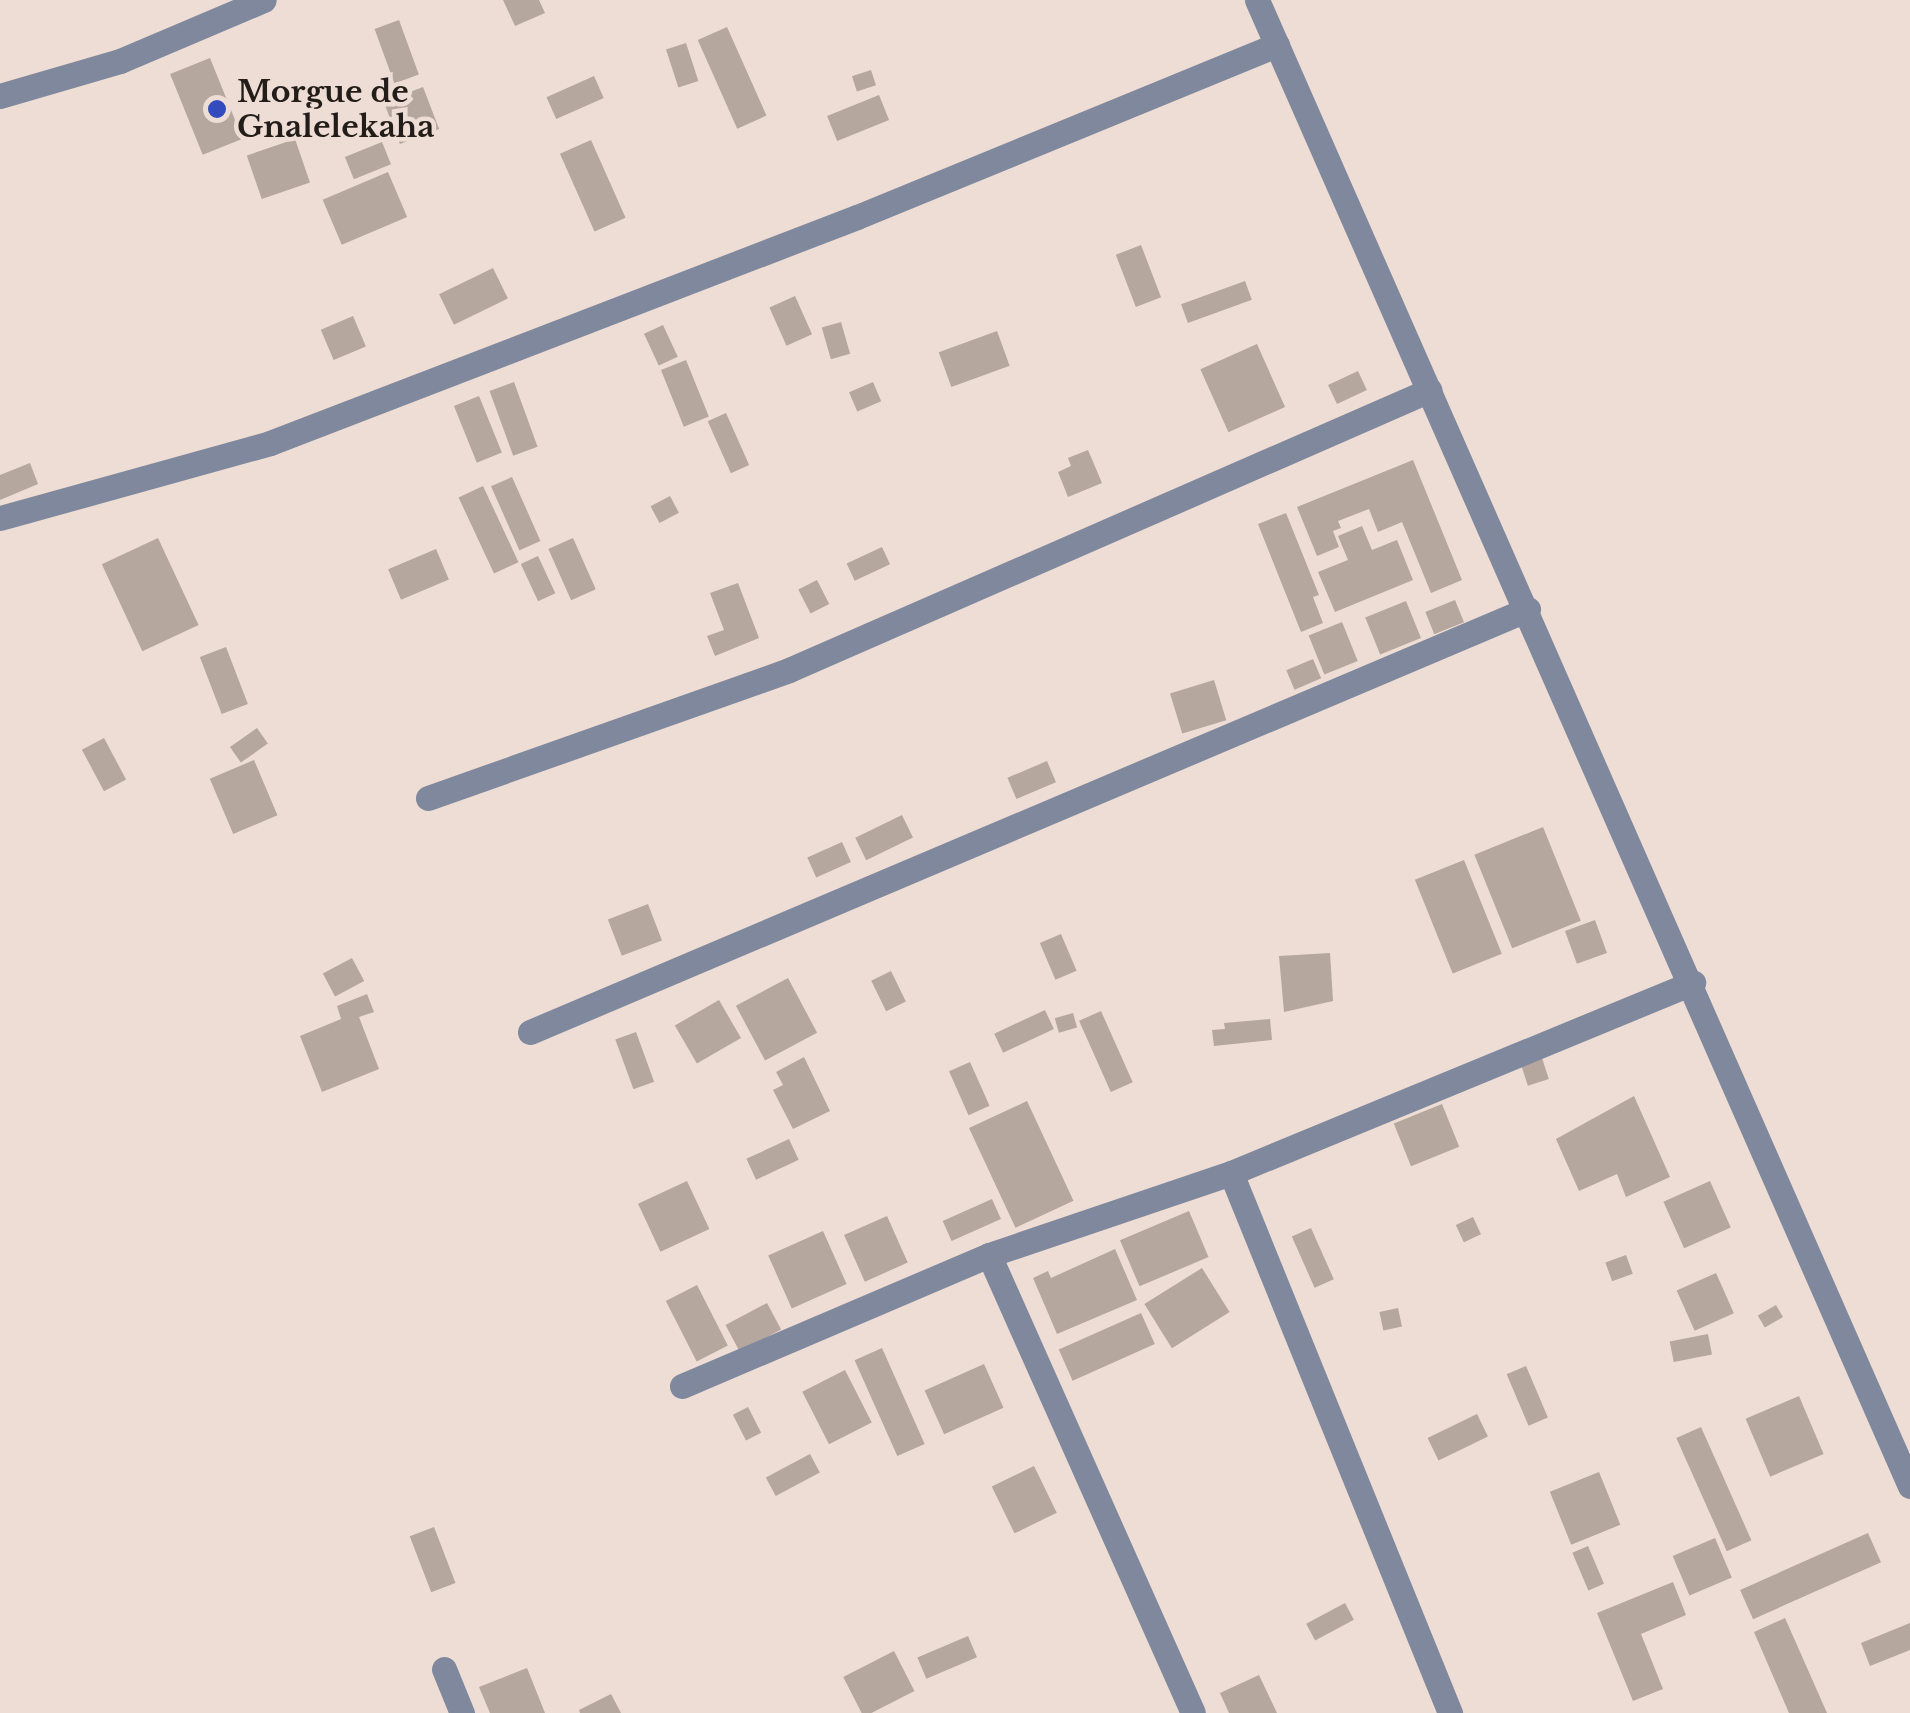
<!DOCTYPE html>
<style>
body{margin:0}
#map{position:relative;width:1910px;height:1713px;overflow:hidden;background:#edddd5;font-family:"Libre Baskerville",serif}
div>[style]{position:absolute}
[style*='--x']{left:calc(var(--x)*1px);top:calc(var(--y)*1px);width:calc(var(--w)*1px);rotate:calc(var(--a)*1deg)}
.building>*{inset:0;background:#b5a69e;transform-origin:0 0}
.minor>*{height:25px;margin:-12.5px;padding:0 12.5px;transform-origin:12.5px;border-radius:12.5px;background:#80889d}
.dots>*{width:28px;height:28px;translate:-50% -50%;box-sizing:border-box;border:5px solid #edddd5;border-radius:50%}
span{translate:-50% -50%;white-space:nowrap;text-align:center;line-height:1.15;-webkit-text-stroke:9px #edddd5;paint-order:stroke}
.poi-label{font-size:30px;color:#231d1a;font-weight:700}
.left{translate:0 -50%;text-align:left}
</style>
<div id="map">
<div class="building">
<i style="clip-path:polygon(503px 0,539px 0,545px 13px,515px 26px)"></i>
<i style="left:399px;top:20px;width:58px;height:26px;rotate:70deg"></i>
<i style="left:727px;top:27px;width:97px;height:32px;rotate:66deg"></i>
<i style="left:686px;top:43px;width:40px;height:21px;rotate:72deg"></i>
<i style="left:210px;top:58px;width:87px;height:43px;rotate:68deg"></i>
<i style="left:871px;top:70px;width:16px;height:20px;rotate:72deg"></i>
<i style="left:594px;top:76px;width:24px;height:52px;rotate:66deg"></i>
<i style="left:423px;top:87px;width:45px;height:42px;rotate:69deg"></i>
<i style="left:879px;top:95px;width:27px;height:56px;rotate:68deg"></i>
<i style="left:295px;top:139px;width:46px;height:51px;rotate:71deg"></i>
<i style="left:591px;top:140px;width:85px;height:34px;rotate:66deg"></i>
<i style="left:382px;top:142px;width:24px;height:40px;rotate:68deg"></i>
<i style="left:388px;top:172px;width:49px;height:71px;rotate:67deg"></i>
<i style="left:1141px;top:245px;width:56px;height:27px;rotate:69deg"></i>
<i style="left:493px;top:268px;width:34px;height:60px;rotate:64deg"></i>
<i style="left:1245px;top:281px;width:20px;height:68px;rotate:70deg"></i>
<i style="left:795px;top:296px;width:42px;height:28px;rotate:66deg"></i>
<i style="left:353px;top:316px;width:33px;height:35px;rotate:67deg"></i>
<i style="left:841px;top:322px;width:33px;height:20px;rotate:74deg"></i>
<i style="left:663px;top:325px;width:35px;height:21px;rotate:65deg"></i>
<i style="left:997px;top:331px;width:37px;height:62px;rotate:70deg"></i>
<i style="left:1257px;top:344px;width:69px;height:62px;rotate:66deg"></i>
<i style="left:686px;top:360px;width:61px;height:27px;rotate:68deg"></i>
<i style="left:1358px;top:371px;width:21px;height:33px;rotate:65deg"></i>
<i style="left:514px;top:382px;width:69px;height:26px;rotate:70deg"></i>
<i style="left:873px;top:382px;width:21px;height:26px;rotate:67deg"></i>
<i style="left:479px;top:396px;width:61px;height:27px;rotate:68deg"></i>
<i style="left:726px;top:413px;width:57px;height:20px;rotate:66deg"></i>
<i style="clip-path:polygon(1088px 450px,1102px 483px,1068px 497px,1058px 472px,1071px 466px,1068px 458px)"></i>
<i style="clip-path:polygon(1413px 460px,1462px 580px,1431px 593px,1402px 522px,1378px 532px,1369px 509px,1338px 521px,1341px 528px,1333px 531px,1339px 547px,1317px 556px,1297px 507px)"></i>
<i style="clip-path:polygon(30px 463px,38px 484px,0 500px,0 475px)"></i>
<i style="left:512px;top:477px;width:70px;height:23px;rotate:66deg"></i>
<i style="left:483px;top:486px;width:84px;height:27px;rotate:65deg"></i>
<i style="left:670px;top:496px;width:19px;height:22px;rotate:62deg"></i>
<i style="clip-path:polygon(1286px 513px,1319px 595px,1313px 597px,1323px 623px,1301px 632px,1258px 524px)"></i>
<i style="clip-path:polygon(1362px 526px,1372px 550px,1397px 540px,1413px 580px,1335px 612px,1318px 572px,1348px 560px,1338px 536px)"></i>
<i style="left:158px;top:538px;width:96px;height:62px;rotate:65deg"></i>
<i style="left:573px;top:538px;width:56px;height:27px;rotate:66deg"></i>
<i style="left:882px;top:547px;width:19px;height:39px;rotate:65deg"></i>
<i style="left:436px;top:549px;width:33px;height:52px;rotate:67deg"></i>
<i style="left:538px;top:556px;width:41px;height:19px;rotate:65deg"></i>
<i style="left:817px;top:580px;width:27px;height:21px;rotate:63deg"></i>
<i style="clip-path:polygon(738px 583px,759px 638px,715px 656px,707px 636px,724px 630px,710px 593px)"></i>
<i style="left:1455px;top:600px;width:24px;height:32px;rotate:68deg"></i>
<i style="left:1406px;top:601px;width:40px;height:44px;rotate:68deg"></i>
<i style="left:1342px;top:622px;width:42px;height:36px;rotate:68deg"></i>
<i style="left:226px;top:647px;width:61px;height:28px;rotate:69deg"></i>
<i style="left:1313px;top:659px;width:21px;height:29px;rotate:67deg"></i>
<i style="left:1214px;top:680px;width:42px;height:46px;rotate:73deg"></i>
<i style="left:257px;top:728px;width:19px;height:33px;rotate:55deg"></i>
<i style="left:104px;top:738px;width:47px;height:25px;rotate:62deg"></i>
<i style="left:254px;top:760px;width:60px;height:48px;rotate:67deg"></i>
<i style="left:1047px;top:761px;width:23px;height:43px;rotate:67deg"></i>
<i style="left:902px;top:815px;width:25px;height:52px;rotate:64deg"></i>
<i style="left:1543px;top:827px;width:101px;height:74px;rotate:68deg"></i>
<i style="left:842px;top:842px;width:22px;height:38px;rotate:66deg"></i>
<i style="left:1464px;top:860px;width:101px;height:53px;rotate:68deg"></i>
<i style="left:648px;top:904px;width:39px;height:43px;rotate:69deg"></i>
<i style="left:1595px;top:920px;width:35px;height:32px;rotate:70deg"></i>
<i style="left:1061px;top:934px;width:40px;height:23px;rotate:67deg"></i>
<i style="clip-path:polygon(1330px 953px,1333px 1001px,1284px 1012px,1279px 956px)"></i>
<i style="left:352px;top:958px;width:26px;height:33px;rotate:62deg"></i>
<i style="left:891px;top:971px;width:34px;height:22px;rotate:64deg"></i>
<i style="left:788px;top:978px;width:62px;height:59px;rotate:62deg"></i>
<i style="clip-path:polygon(367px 994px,374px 1012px,359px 1017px,379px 1069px,322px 1092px,300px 1036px,341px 1019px,337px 1006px)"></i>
<i style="left:719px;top:1000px;width:44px;height:51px;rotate:60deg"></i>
<i style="left:1045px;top:1010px;width:21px;height:56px;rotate:65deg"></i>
<i style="left:1101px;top:1011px;width:78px;height:24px;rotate:66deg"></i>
<i style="left:1073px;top:1013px;width:15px;height:19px;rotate:74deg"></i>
<i style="clip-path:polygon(1270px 1019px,1272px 1040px,1214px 1046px,1212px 1030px,1225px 1029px,1224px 1023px)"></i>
<i style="left:636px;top:1032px;width:53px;height:22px;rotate:70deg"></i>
<i style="clip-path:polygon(804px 1057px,830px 1111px,793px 1129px,773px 1090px,783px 1085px,776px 1072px)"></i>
<i style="left:1542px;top:1058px;width:22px;height:22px;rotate:72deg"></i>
<i style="left:970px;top:1062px;width:48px;height:23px;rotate:66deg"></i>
<i style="clip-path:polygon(1634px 1096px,1670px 1177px,1626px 1197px,1617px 1174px,1579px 1191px,1556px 1139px)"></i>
<i style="left:1027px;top:1101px;width:110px;height:64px;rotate:65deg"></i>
<i style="left:1442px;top:1104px;width:46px;height:52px;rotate:68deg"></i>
<i style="left:789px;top:1139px;width:23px;height:47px;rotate:65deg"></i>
<i style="left:687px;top:1181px;width:53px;height:54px;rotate:65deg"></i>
<i style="left:1710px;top:1181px;width:51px;height:51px;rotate:66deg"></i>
<i style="left:992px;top:1199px;width:22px;height:54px;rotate:66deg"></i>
<i style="left:1189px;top:1211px;width:50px;height:75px;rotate:67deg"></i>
<i style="left:887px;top:1216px;width:51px;height:47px;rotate:66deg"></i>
<i style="left:1473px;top:1217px;width:19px;height:19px;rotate:65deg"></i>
<i style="left:1311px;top:1228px;width:56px;height:21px;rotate:66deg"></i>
<i style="left:823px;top:1231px;width:58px;height:60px;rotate:66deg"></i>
<i style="clip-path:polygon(1115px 1249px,1137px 1300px,1057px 1334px,1033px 1278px,1048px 1271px,1051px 1278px)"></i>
<i style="left:1626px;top:1255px;width:20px;height:22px;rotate:70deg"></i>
<i style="left:1202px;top:1268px;width:52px;height:68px;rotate:58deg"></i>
<i style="left:1716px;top:1273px;width:44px;height:43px;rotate:66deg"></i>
<i style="left:697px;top:1285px;width:68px;height:35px;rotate:63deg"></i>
<i style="left:767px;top:1303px;width:30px;height:47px;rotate:62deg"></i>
<i style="left:1776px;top:1305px;width:14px;height:21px;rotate:60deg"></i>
<i style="left:1398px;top:1308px;width:19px;height:19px;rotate:78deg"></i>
<i style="left:1141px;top:1313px;width:34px;height:90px;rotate:66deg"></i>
<i style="left:1708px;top:1334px;width:21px;height:39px;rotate:79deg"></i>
<i style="left:882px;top:1348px;width:105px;height:30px;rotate:66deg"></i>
<i style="left:984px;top:1364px;width:48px;height:65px;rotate:66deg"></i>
<i style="left:1526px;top:1366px;width:56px;height:21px;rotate:67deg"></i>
<i style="left:845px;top:1370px;width:59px;height:48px;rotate:63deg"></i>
<i style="left:1799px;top:1396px;width:63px;height:58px;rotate:67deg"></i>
<i style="left:748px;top:1407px;width:29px;height:17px;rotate:63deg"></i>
<i style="left:1477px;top:1414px;width:25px;height:55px;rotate:64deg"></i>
<i style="left:1701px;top:1427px;width:124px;height:27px;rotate:66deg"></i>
<i style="left:810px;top:1454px;width:21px;height:50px;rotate:62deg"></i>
<i style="left:1034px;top:1466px;width:52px;height:47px;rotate:64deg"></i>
<i style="left:1599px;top:1472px;width:57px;height:53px;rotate:68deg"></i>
<i style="left:434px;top:1527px;width:60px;height:26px;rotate:69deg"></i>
<i style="left:1868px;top:1533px;width:32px;height:140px;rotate:66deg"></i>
<i style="left:1715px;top:1538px;width:43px;height:46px;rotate:67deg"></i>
<i style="left:1588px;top:1546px;width:41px;height:17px;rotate:67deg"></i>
<i style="clip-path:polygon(1673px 1582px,1686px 1615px,1641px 1634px,1663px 1689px,1633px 1701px,1597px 1613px)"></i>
<i style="left:1345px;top:1603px;width:19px;height:44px;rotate:62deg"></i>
<i style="clip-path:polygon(1785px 1618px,1827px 1713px,1789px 1713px,1754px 1632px)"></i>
<i style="clip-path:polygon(1910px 1623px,1910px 1650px,1870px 1666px,1861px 1643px)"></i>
<i style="left:968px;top:1636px;width:23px;height:55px;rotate:67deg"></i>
<i style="left:894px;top:1651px;width:45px;height:57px;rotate:63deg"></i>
<i style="clip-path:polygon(527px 1668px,545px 1713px,490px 1713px,479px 1687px)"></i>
<i style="clip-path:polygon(1259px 1675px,1277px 1713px,1229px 1713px,1220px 1693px)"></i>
<i style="clip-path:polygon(611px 1694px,621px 1713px,580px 1713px,579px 1710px)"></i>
</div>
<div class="minor">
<i style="--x:1257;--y:0;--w:1623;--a:66.28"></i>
<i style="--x:0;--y:96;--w:125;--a:-16.3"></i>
<i style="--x:120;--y:61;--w:156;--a:-23"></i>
<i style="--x:0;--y:518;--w:280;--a:-15.5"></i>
<i style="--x:270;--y:443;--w:629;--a:-21.06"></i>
<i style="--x:857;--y:217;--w:454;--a:-22.3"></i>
<i style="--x:428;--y:798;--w:383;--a:-19.5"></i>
<i style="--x:789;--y:670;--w:699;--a:-23.6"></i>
<i style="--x:530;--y:1032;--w:1084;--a:-22.97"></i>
<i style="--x:1231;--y:1173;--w:583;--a:67.92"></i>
<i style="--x:989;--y:1255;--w:501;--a:65.99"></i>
<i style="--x:682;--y:1386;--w:334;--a:-23.1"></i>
<i style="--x:989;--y:1255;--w:256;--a:-18.7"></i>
<i style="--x:1231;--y:1173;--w:500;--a:-22.4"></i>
<i style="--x:444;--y:1669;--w:48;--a:67.8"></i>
</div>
<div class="dots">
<i style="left:217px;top:109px;background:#334bbd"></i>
</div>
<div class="poi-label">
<span class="left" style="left:237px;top:109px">Morgue de<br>Gnalelekaha</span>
</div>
</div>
